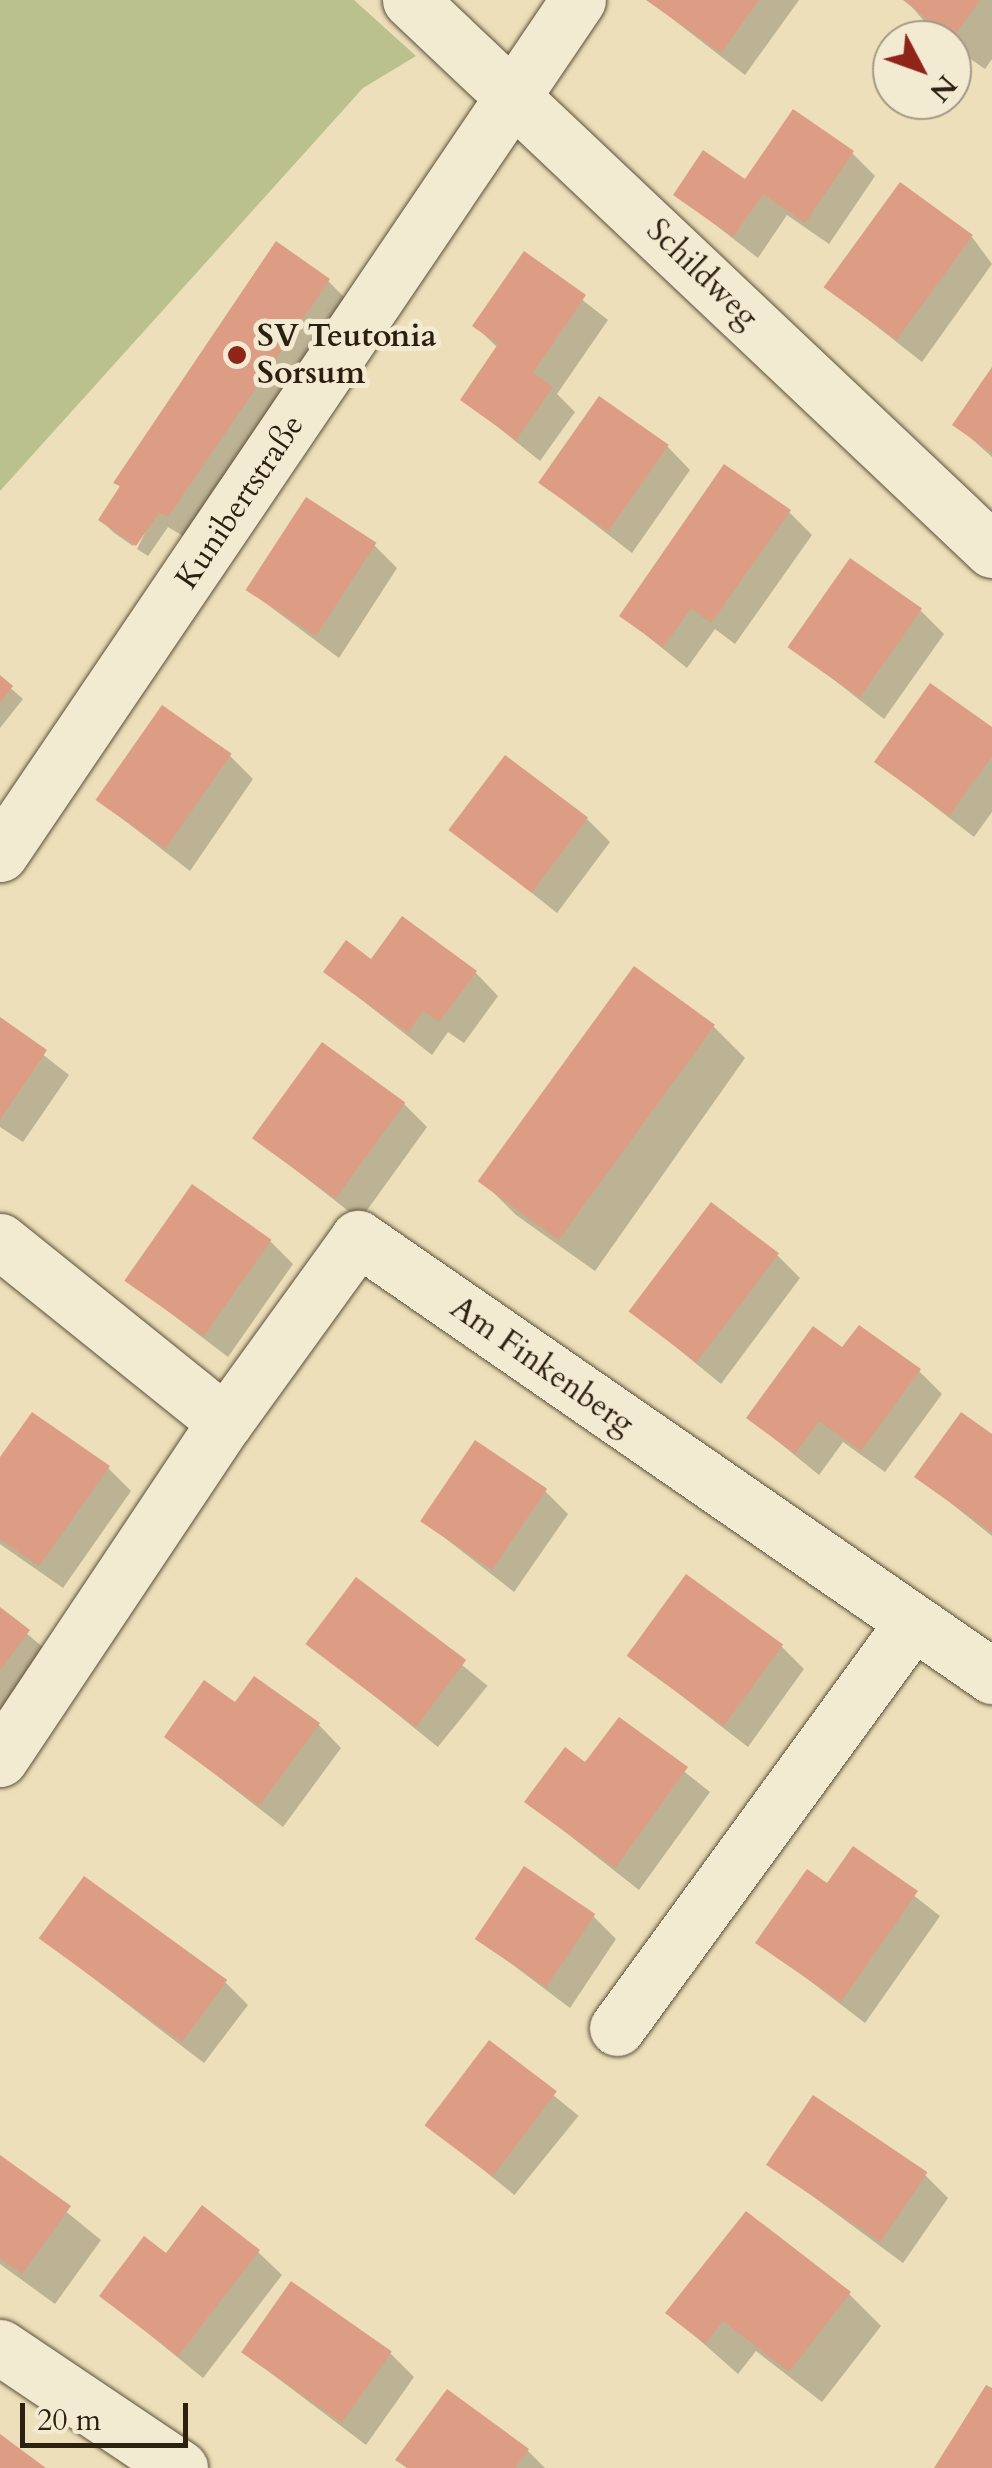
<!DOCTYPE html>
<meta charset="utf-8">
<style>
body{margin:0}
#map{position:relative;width:992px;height:2468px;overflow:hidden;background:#ecdfb9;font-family:Cardo,serif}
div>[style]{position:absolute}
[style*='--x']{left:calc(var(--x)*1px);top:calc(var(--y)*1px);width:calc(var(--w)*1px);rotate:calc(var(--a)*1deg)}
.green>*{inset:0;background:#bac18e}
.shadow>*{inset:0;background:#0003;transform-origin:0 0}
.building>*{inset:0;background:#dd9d84;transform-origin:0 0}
.roads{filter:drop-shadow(0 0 2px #5c503b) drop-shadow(0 0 2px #5c503b)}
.minor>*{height:55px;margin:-27.5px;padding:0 27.5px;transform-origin:27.5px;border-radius:27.5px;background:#f3ead2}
.dots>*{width:28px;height:28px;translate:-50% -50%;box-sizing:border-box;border:5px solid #f3ead2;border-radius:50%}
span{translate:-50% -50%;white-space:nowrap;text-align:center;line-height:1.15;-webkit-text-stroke:10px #f3ead2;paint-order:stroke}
.street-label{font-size:32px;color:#2c2011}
.poi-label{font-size:32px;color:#2c2011;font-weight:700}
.left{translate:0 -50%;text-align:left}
.north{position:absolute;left:872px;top:20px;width:100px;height:100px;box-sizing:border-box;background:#f3ead2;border:2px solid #a39985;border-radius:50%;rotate:131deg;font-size:28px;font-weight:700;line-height:40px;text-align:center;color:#2c2011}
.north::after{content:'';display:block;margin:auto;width:35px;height:45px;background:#8f2418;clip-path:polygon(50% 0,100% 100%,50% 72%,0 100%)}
.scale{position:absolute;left:20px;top:2403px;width:168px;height:45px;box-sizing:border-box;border:5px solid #2c2011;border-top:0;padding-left:12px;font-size:30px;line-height:35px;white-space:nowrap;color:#2c2011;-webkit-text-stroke:8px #f3ead2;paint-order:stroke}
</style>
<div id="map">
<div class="green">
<i style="clip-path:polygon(0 0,354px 0,416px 56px,363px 88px,0 491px)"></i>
</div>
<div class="shadow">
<i style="clip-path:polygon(648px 0,799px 0,745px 75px)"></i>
<i style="clip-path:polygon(906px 0,992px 0,992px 59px,985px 69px,936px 35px)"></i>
<i style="clip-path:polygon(852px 153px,875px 176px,829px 244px,787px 215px,758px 258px,677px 195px)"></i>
<i style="clip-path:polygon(972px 237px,992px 264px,922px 362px,828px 288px)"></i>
<i style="clip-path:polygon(525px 255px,608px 320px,557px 394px,575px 412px,540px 461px,463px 399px,498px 348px,475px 326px)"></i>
<i style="clip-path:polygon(328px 281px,360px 313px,201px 547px,168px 527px,148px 556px,137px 549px,153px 517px,133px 546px,113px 532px,101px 520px,122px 488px,116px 483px)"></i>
<i style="clip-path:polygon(992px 371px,992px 457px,955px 424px)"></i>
<i style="clip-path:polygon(667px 446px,690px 470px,632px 553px,541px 483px)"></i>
<i style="clip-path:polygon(789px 512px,812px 535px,735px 644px,715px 629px,687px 668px,622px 616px)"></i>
<i style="clip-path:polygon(374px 545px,397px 568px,339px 658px,248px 590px)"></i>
<i style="clip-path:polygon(921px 611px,944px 634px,884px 719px,792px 647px)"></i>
<i style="clip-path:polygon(0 679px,23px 699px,0 728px)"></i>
<i style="clip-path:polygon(992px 730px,992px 812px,974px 837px,877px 762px)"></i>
<i style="clip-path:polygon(230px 756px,253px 779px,190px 871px,98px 800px)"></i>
<i style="clip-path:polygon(587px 819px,610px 842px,557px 913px,453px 830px)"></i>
<i style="clip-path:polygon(371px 962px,475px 972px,498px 996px,464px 1043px,448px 1032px,432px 1055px,326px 972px)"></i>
<i style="clip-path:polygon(0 1021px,69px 1075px,23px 1142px,0 1127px)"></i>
<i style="clip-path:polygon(713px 1026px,745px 1058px,595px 1271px,516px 1215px,484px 1183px)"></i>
<i style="clip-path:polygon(404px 1104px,427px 1127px,360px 1220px,256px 1139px)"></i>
<i style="clip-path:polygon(270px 1241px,293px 1264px,228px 1357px,127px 1280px)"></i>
<i style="clip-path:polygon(777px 1255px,800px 1278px,721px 1384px,633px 1312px)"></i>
<i style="clip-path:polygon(843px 1350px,919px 1371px,942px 1394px,885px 1472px,843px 1442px,819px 1475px,749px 1418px)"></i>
<i style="clip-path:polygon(992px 1437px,992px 1536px,918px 1477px)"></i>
<i style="clip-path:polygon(0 1462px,108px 1468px,131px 1491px,63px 1588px,0 1544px)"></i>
<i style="clip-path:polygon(545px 1491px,568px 1514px,514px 1592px,422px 1520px)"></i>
<i style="left:357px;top:1580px;width:168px;height:79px;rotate:39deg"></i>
<i style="clip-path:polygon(0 1611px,51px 1654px,0 1724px)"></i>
<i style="clip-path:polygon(781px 1646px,804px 1669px,748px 1747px,630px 1656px)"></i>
<i style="clip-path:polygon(235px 1706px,318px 1724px,341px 1748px,283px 1827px,167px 1737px)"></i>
<i style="clip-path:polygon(619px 1720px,710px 1792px,639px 1890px,527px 1802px,586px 1766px)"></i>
<i style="clip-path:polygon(854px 1849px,940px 1916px,865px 2023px,759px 1942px,827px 1887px)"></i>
<i style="clip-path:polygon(593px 1916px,616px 1939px,570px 2008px,477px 1938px)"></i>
<i style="clip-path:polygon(41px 1938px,225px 1982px,248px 2005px,204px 2063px)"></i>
<i style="left:490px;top:2044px;width:114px;height:102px;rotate:39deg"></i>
<i style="clip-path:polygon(0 2158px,101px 2240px,55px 2304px,0 2264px)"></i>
<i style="clip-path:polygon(769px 2164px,925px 2175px,948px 2198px,903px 2263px)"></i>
<i style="clip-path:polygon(258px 2252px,282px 2275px,203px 2378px,102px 2296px)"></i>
<i style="clip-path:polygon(849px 2294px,881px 2326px,822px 2402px,756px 2351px,738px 2374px,669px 2313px)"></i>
<i style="clip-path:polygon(243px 2352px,391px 2354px,414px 2377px,366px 2445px)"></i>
<i style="clip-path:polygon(528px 2451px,545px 2468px,407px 2468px,398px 2459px)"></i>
</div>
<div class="building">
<i style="clip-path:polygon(646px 0,759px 0,721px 53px)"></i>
<i style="clip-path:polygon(903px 0,980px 0,952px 39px)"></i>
<i style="clip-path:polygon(793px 109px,854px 151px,805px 223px,763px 194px,733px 237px,673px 195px,703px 150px,745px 179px)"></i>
<i style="left:900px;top:182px;width:90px;height:130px;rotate:36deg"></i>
<i style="clip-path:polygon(276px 241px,330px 279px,168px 517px,159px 513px,136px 546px,98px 520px,120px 486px,113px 483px)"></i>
<i style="clip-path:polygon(524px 251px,586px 295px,533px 373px,553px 387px,516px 440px,460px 400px,498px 344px,472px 326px)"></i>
<i style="clip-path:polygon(992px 367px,992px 453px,952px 425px)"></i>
<i style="left:599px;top:396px;width:85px;height:106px;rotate:35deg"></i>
<i style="clip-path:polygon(724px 464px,791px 510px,711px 623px,691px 608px,663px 647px,619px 616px)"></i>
<i style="left:306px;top:497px;width:84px;height:111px;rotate:33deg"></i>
<i style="left:850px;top:558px;width:88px;height:109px;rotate:35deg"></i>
<i style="clip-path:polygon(0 675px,13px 686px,0 703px)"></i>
<i style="clip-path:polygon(930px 683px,992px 727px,992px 756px,949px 816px,874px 762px)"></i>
<i style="left:162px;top:705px;width:85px;height:116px;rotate:35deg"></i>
<i style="left:505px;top:755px;width:104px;height:94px;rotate:37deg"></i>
<i style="clip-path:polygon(402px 916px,477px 971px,439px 1022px,423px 1011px,408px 1033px,323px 972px,346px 940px,371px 959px)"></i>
<i style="left:634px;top:966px;width:100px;height:266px;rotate:36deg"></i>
<i style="clip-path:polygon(0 1017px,47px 1050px,0 1120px)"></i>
<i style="left:322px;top:1042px;width:103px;height:119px;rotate:36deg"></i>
<i style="left:192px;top:1184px;width:97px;height:118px;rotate:35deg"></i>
<i style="left:711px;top:1202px;width:85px;height:137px;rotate:37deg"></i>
<i style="clip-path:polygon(859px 1325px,921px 1369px,861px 1451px,819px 1421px,795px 1454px,746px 1418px,813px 1326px,842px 1347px)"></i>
<i style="clip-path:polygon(32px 1412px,110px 1466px,39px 1566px,0 1539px,0 1457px)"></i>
<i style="clip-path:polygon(961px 1412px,992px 1434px,992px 1532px,914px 1477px)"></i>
<i style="left:475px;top:1440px;width:87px;height:98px;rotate:34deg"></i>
<i style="left:686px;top:1574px;width:120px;height:101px;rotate:36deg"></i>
<i style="left:356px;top:1577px;width:138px;height:84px;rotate:37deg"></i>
<i style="clip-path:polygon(0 1607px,30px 1630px,0 1670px)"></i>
<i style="clip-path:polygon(254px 1676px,320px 1723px,259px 1806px,164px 1737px,204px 1680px,235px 1702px)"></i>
<i style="clip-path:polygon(619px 1717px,688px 1767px,615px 1868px,524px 1802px,565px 1747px,585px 1762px)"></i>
<i style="clip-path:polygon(853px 1846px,918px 1891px,841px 2002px,755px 1943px,807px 1869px,827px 1883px)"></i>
<i style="left:524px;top:1866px;width:86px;height:88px;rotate:34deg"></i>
<i style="left:84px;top:1876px;width:177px;height:77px;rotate:36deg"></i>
<i style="left:489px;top:2040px;width:85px;height:107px;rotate:37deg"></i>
<i style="left:813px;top:2095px;width:138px;height:84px;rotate:34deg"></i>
<i style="clip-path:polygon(0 2155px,71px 2206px,22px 2274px,0 2258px)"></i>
<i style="clip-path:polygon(202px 2205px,260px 2250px,178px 2356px,99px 2296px,144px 2236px,166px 2253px)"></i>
<i style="clip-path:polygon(746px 2211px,851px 2292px,789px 2372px,723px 2321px,705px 2344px,665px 2313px)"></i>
<i style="left:291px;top:2281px;width:123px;height:87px;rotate:35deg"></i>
<i style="clip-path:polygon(986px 2385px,992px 2388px,992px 2468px,934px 2468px)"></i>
<i style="clip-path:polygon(447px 2389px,529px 2449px,515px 2468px,407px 2468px,395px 2460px)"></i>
<i style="clip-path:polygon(0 2434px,46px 2468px,0 2468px)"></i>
</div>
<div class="roads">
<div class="minor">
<i style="--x:410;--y:0;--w:801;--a:43.38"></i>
<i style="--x:0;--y:854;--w:1031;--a:-55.91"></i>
<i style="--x:0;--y:1241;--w:289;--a:38.8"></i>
<i style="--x:0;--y:1759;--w:405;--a:-56.3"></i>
<i style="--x:225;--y:1422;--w:227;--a:-54.1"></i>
<i style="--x:358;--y:1238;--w:771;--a:34.64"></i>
<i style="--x:617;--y:2028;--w:502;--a:-53.91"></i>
<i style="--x:0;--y:2347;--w:217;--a:33.9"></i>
</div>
</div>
<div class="dots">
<i style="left:237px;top:355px;background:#8f2418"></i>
</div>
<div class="street-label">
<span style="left:702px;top:274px;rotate:44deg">Schildweg</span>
<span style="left:240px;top:502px;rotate:-56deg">Kunibertstraße</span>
<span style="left:542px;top:1366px;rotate:35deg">Am Finkenberg</span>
</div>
<div class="poi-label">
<span class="left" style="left:257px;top:355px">SV Teutonia<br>Sorsum</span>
</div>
<div class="north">N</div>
<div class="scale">20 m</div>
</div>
